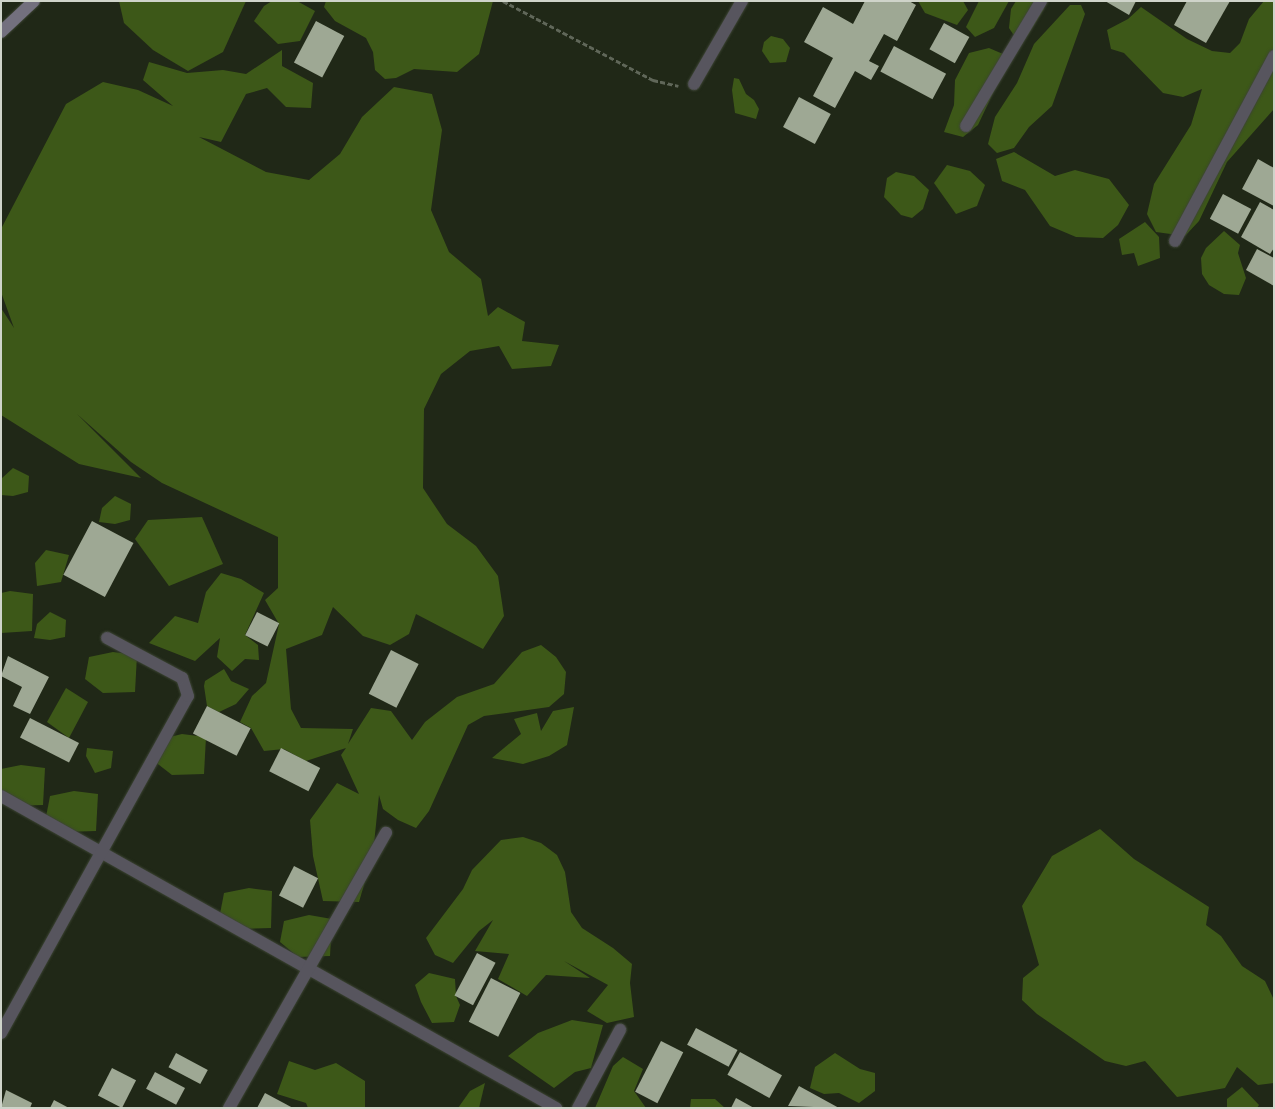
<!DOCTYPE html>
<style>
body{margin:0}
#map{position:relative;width:1275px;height:1109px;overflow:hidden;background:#202817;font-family:Spectral,serif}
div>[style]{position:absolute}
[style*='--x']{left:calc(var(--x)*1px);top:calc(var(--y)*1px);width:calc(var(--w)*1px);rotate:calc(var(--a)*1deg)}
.forest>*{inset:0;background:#3d5818}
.building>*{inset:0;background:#9ea894;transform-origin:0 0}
.path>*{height:3px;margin-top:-1.5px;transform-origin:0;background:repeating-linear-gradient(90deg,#606759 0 5px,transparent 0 7.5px)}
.roads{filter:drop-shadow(0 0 1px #3c4434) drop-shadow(0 0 1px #3c4434)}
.street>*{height:12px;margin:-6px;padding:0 6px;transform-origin:6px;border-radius:6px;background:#57555e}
.secondary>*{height:12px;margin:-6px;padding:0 6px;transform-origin:6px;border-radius:6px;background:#73707e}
span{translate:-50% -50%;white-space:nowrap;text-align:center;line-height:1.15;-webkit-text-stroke:5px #0c0f08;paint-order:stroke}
.frame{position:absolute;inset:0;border:2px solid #cfd4ca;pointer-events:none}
</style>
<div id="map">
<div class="forest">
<i style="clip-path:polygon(119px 1px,246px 1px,223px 52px,188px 71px,153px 50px,124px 23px)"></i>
<i style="clip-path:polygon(272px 1px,297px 1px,315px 11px,300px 41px,278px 44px,254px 21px,264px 6px)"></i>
<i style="clip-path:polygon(326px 1px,493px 1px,479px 54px,457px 72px,414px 69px,396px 78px,385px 79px,375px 70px,373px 52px,366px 38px,335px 21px,324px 7px)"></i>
<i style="clip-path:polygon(918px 1px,963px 1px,968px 10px,957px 25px,925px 13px)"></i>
<i style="clip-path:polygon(979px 1px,1009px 1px,994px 28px,975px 37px,966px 27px)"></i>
<i style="clip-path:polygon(1016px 1px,1043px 1px,1044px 9px,1028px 35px,1017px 40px,1009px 28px,1011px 9px)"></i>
<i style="clip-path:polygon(1264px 1px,1274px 1px,1274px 109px,1227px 162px,1199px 221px,1185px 236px,1156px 232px,1147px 214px,1154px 184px,1191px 125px,1202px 89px,1183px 97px,1163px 93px,1124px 53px,1111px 49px,1107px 30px,1128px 19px,1141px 7px,1187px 39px,1212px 51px,1230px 53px,1240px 43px,1249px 19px)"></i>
<i style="clip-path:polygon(1070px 5px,1081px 5px,1085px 14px,1052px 106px,1029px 127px,1014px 148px,997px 153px,988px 144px,995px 117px,1017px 83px,1034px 44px)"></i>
<i style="clip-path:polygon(771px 36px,783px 39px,790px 48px,786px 62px,770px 63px,762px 51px,764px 42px)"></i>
<i style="clip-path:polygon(989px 48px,1010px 57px,978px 125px,963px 137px,944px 132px,954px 105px,955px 80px,969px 53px)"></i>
<i style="clip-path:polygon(282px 50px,282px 66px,313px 83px,311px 108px,286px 107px,267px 88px,246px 94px,221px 142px,199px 137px,266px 172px,309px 180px,340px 154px,362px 117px,394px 87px,432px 94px,442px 130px,431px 210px,449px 252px,481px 279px,488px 316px,498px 307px,525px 322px,522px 341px,559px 345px,551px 366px,512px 369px,499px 346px,470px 351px,441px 374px,424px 409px,423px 488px,447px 524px,476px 546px,498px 576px,504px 616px,483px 649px,416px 614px,409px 634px,390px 645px,363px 636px,333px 607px,322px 635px,286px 649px,291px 709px,301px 728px,353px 729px,348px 744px,371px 708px,391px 711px,412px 740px,425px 722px,457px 697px,494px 684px,522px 652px,541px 645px,556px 657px,566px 672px,564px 694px,549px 707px,484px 716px,468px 725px,429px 811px,416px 828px,398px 820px,383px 809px,379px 795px,373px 854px,359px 902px,323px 901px,313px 856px,310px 820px,337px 783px,359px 794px,341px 755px,346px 748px,306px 761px,284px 749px,264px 751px,251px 728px,240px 722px,252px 696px,266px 683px,279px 624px,265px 600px,278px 588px,278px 537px,162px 483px,131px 462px,77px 414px,141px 478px,79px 464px,1px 415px,1px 308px,14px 328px,1px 292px,1px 229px,66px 104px,103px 82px,138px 90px,173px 106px,143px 80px,149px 62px,187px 73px,223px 70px,246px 74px)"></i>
<i style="clip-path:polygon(734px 78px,739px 79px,746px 94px,754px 100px,759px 109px,756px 119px,735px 113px,732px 90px)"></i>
<i style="clip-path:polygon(1014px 152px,1055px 176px,1075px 170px,1109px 179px,1129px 205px,1118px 225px,1103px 238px,1076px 237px,1050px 226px,1025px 190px,1002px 181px,996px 159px)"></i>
<i style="clip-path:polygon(947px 165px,970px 171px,985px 185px,977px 206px,956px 214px,934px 183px)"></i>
<i style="clip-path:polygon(896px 172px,914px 176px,929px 190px,923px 209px,912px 218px,901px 215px,884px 197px,887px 178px)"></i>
<i style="clip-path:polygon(1145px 222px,1159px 237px,1160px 258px,1138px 266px,1134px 253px,1122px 255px,1119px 239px)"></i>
<i style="clip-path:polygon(1224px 231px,1240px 245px,1238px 253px,1246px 278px,1239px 295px,1224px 294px,1209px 285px,1202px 274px,1201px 258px,1206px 248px)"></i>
<i style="clip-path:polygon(13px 468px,29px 476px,28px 492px,13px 496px,1px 495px,1px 479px)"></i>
<i style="clip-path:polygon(115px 496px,131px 504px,130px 520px,115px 524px,99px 522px,102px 508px)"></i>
<i style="clip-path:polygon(202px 517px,223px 564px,169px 586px,135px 539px,148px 520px)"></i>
<i style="clip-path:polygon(46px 550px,69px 555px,61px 582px,37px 586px,35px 563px)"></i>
<i style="clip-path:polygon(221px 573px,241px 579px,264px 593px,245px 635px,258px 645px,259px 660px,245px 659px,232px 671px,217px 657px,220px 638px,195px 661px,149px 643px,175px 616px,198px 623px,206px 592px)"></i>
<i style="clip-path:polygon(10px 591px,33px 594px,32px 631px,1px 633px,1px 593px)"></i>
<i style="clip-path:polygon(50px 612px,66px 620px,65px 637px,50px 640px,34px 638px,37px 624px)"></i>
<i style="clip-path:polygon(113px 652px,137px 655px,135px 692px,103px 693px,85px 679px,89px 657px)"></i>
<i style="clip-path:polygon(224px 669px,231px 681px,249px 689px,236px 704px,219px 712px,207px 706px,204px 686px,205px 681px)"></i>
<i style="clip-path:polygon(66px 688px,88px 702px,69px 738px,47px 722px)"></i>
<i style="clip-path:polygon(574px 707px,567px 745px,549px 756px,523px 764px,492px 758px,521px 734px,514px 719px,537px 713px,541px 731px,553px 711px)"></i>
<i style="clip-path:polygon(182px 734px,206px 737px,204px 774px,172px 775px,154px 761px,158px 740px)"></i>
<i style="clip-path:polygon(87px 748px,113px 751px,111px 768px,95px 773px,86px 756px)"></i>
<i style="clip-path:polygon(21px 765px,45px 768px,43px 805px,11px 806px,1px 798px,1px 769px)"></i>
<i style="clip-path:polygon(74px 791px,98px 794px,96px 831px,64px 832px,46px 817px,50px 796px)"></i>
<i style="clip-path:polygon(1100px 829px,1134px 859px,1209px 907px,1206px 925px,1221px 936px,1242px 966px,1265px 981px,1274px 1000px,1274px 1083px,1258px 1085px,1237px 1067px,1225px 1088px,1177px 1097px,1145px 1061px,1126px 1066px,1105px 1061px,1037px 1014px,1022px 1000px,1023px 978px,1039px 965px,1022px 906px,1052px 856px)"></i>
<i style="clip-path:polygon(523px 837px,541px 843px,557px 855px,565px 872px,571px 912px,582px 928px,613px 948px,632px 964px,630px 983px,634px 1017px,607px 1023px,587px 1011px,608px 985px,564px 961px,590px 978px,546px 975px,527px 996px,498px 979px,509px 954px,475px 951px,493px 920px,479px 931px,453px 963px,435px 955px,426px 938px,463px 889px,472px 870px,501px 840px)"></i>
<i style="clip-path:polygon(249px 888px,272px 891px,271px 928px,239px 929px,220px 914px,224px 893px)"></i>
<i style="clip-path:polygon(309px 915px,332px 919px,330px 956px,298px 957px,280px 942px,284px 921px)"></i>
<i style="clip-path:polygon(429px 973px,455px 979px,456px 996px,460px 1005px,454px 1022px,432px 1023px,421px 1002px,415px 985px)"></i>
<i style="clip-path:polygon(572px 1020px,603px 1025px,591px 1068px,575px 1072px,554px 1088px,508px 1056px,538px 1033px)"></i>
<i style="clip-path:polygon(835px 1053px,860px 1069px,875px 1073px,875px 1091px,859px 1103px,839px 1093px,824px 1094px,810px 1088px,815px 1067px)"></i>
<i style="clip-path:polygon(623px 1057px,643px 1069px,634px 1091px,646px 1108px,595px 1108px,613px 1066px)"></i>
<i style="clip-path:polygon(289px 1061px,315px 1070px,336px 1063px,365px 1081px,365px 1108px,308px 1108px,306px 1103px,277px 1094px)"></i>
<i style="clip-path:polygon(485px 1083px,479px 1108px,458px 1108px,470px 1091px)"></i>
<i style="clip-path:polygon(1242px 1087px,1259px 1105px,1257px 1108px,1227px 1108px,1227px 1099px)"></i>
<i style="clip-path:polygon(691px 1099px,715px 1099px,725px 1108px,690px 1108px)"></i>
</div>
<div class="building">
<i style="clip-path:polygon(865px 1px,909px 1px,916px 5px,897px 41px,884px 34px,869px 61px,879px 66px,871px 80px,855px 71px,835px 108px,813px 96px,833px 58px,804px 42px,823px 7px,853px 24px)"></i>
<i style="clip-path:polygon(1105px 1px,1136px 1px,1129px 15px)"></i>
<i style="clip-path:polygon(1187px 1px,1230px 1px,1206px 43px,1174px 25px)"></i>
<i style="left:316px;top:21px;width:32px;height:47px;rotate:28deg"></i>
<i style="left:944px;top:23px;width:29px;height:30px;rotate:29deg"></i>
<i style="left:894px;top:46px;width:59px;height:29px;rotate:28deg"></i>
<i style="left:799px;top:97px;width:36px;height:34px;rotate:28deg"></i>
<i style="clip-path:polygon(1258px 159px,1274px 168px,1274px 206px,1242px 189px)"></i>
<i style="left:1223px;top:194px;width:32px;height:28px;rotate:28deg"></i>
<i style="clip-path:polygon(1260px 202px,1274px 210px,1274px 248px,1270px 254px,1241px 237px)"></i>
<i style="clip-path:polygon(1257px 249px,1274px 258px,1274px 286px,1246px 270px)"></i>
<i style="left:92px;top:521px;width:47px;height:61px;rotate:28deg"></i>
<i style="left:257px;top:612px;width:25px;height:26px;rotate:27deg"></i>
<i style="left:391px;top:650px;width:31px;height:49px;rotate:27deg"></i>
<i style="clip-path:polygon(8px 656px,49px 677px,30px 714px,13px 706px,22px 687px,1px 676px)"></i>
<i style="left:207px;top:706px;width:49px;height:31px;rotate:27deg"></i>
<i style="left:30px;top:718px;width:55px;height:22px;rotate:27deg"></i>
<i style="left:281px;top:748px;width:44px;height:26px;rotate:27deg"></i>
<i style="left:294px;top:866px;width:27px;height:33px;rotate:27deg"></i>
<i style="left:477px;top:953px;width:21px;height:48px;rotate:28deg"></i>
<i style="left:491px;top:978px;width:33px;height:49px;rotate:27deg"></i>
<i style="left:696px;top:1028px;width:47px;height:19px;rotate:28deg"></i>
<i style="left:661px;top:1041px;width:25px;height:57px;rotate:27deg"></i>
<i style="left:740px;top:1052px;width:48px;height:26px;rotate:29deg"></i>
<i style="left:176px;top:1053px;width:36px;height:16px;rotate:28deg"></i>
<i style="left:112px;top:1068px;width:27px;height:31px;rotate:27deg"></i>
<i style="left:155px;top:1072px;width:34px;height:19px;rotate:28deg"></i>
<i style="clip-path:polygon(799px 1086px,839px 1108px,788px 1106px)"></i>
<i style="clip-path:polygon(6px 1090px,32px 1103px,30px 1108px,1px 1108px)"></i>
<i style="clip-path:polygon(265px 1093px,293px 1108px,257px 1108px)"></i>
<i style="clip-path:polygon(736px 1098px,754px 1108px,731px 1108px)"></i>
<i style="clip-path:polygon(54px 1100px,69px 1108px,50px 1108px)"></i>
</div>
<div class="path">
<i style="--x:503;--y:1;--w:170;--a:27.8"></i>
<i style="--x:653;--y:80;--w:26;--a:13"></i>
</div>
<div class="roads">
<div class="street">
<i style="--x:694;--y:84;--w:96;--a:-60"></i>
<i style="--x:966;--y:126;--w:146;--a:-59"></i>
<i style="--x:1175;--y:241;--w:210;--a:-61.8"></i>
<i style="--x:1;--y:796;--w:637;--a:29.34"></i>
<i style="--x:1;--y:1033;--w:385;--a:-61"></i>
<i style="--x:188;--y:696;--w:19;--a:-108"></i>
<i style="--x:182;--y:678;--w:85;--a:-151.9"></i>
<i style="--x:229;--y:1108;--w:317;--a:-60.3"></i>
<i style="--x:578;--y:1108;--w:89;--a:-61.7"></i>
</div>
<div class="secondary">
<i style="--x:1;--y:32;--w:45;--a:-43.2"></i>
</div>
</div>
<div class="frame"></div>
</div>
